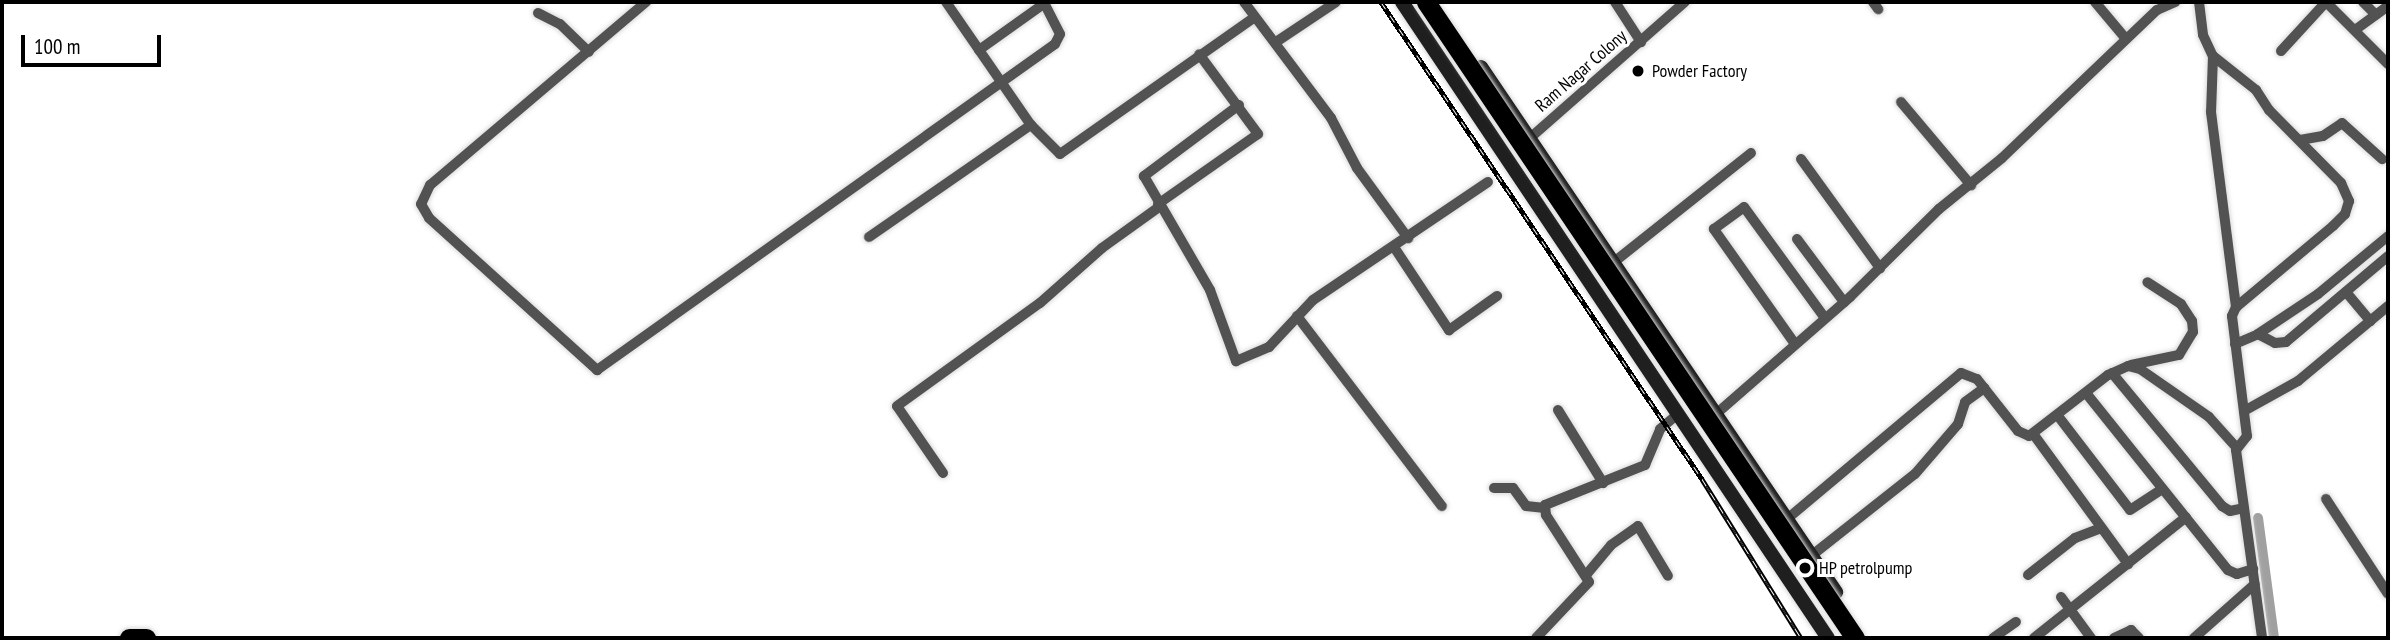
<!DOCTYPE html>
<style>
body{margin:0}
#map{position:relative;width:2390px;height:640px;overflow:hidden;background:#fff;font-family:"PT Sans Narrow",sans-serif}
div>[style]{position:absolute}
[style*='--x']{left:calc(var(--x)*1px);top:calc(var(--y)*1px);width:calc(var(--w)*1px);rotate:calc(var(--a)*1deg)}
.canal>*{height:10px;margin:-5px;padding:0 5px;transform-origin:5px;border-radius:5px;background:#a0a0a0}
.roads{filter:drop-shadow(0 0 2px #dbdbdb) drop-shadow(0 0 2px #dbdbdb)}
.street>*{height:10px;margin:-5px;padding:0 5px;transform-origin:5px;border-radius:5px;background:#525252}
.secondary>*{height:14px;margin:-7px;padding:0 7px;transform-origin:7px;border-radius:7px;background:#1f1f1f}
.highway>*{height:19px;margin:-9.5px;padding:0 9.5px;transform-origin:9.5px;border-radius:9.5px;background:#000}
.rail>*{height:5px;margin-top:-2.5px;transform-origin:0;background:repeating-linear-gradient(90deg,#fff 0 8px,#000 0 16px);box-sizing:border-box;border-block:2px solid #000}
.bridges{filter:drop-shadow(0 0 2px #dbdbdb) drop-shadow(0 0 2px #dbdbdb)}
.highway-bridge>*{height:19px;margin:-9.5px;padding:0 9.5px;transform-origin:9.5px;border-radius:9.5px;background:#000}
.dots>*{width:19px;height:19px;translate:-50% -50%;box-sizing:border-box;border:4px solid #fff;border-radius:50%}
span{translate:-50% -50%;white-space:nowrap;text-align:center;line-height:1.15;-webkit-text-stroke:6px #fff;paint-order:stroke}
.street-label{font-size:18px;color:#000}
.poi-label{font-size:18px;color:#000}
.left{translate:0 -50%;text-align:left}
.frame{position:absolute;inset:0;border:4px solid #000;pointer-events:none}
.scale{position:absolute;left:21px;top:35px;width:140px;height:32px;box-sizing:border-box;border:4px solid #000;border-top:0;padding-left:9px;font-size:21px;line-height:24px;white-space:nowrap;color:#000;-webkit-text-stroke:5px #fff;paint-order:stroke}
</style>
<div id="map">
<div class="canal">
<i style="--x:2258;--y:518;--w:121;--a:82.4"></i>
</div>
<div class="roads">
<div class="street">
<i style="--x:646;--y:2;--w:283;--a:139.7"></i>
<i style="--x:430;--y:185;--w:21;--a:115"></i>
<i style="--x:421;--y:204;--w:16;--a:60"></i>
<i style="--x:429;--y:218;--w:227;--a:42.1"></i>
<i style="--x:597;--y:370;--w:562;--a:-35.44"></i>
<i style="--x:1055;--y:44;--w:11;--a:-63"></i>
<i style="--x:1060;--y:34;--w:36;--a:-117"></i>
<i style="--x:946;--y:2;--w:150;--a:55.4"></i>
<i style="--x:1031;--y:125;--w:41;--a:45"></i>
<i style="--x:1060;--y:154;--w:238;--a:-35.1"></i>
<i style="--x:1244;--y:2;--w:145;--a:53.1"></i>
<i style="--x:1331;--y:118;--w:56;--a:62.5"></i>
<i style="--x:1357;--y:168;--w:87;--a:53.9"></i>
<i style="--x:1615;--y:2;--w:48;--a:57"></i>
<i style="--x:1873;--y:2;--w:9;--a:54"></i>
<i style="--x:2095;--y:2;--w:48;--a:50"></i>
<i style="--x:2199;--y:2;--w:33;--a:83"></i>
<i style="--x:2203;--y:35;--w:23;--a:65"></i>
<i style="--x:2213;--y:56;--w:55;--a:38.3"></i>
<i style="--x:2256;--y:90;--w:24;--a:57"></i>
<i style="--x:2269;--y:110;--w:103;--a:45.4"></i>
<i style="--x:2341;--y:183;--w:20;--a:66"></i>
<i style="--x:2349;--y:201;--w:14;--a:107"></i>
<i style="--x:2345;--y:214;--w:17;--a:135"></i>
<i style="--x:2333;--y:226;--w:126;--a:140.1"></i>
<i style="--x:2236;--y:307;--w:10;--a:114"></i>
<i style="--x:2232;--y:316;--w:121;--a:82.9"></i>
<i style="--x:2247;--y:436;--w:18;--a:128"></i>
<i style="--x:2236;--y:450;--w:190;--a:82.1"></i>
<i style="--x:2326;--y:2;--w:88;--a:45"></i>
<i style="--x:2363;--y:2;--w:18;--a:45"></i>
<i style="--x:538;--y:13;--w:25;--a:27"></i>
<i style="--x:560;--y:24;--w:40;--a:44"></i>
<i style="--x:2355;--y:30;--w:41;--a:-36"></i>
<i style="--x:1276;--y:42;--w:72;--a:-33.7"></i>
<i style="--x:979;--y:50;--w:81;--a:-35.5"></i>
<i style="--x:2281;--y:51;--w:67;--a:-47.4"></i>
<i style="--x:2213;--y:56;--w:56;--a:92"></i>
<i style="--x:2211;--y:112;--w:197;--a:82.7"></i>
<i style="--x:1901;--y:102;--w:109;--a:49.9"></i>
<i style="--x:1239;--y:105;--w:119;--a:143.2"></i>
<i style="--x:1144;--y:176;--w:132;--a:59.9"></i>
<i style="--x:1210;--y:290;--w:76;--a:69.9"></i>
<i style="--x:1236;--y:361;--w:36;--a:-23"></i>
<i style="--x:1269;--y:347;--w:64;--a:-46.9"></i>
<i style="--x:1313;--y:300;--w:211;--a:-34"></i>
<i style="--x:1530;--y:138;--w:206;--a:-41.3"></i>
<i style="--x:2300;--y:140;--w:23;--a:-10"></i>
<i style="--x:2323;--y:136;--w:23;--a:-34"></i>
<i style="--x:2342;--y:123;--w:54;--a:42"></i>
<i style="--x:1801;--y:159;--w:135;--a:54.1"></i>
<i style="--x:1158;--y:204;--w:122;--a:-35"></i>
<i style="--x:1258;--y:134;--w:99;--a:-126.4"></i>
<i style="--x:869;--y:237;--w:197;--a:-34.7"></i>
<i style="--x:1797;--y:239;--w:79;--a:53.3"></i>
<i style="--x:1394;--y:247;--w:100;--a:56.5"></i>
<i style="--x:1449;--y:330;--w:59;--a:-35.3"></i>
<i style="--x:1614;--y:262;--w:175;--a:-38.5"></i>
<i style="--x:2346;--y:292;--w:38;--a:50"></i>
<i style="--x:1297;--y:316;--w:239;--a:52.7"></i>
<i style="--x:2258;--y:334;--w:72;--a:-33.7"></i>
<i style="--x:2318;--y:294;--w:91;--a:-39.6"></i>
<i style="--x:1795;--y:344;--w:141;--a:-125.2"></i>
<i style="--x:1714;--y:229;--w:37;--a:-36"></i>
<i style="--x:1744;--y:207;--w:137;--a:53.9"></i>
<i style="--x:2235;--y:344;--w:25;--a:-23"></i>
<i style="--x:2258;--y:334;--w:19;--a:28"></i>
<i style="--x:2275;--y:343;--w:11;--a:-5"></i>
<i style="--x:2286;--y:342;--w:133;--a:-40.1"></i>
<i style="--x:2131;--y:365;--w:49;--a:-11.8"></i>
<i style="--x:2179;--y:355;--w:27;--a:-59"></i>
<i style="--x:2193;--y:332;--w:11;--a:-95"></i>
<i style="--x:2192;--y:321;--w:20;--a:-123"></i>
<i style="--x:2181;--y:304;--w:40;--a:-147.1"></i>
<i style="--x:2112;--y:373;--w:173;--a:50.4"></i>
<i style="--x:2222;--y:506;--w:9;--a:32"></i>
<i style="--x:2230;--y:511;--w:14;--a:-12"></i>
<i style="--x:2086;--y:393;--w:227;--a:51.3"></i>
<i style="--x:2228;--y:570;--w:10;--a:24"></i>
<i style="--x:2237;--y:574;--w:17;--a:-17"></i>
<i style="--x:1558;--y:410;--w:86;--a:58.3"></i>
<i style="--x:2244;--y:411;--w:62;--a:-29.1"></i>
<i style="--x:2298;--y:381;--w:117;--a:-39.8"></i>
<i style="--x:1716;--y:414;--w:178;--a:-41.1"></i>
<i style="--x:1850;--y:297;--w:125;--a:-44.7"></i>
<i style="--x:1939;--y:209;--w:81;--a:-39"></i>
<i style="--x:2002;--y:158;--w:214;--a:-43.7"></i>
<i style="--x:2157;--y:10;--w:20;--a:-24"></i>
<i style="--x:2058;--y:416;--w:118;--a:52.5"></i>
<i style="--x:2130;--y:510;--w:38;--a:-33"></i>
<i style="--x:2034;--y:435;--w:160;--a:53.9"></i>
<i style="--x:943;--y:473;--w:81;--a:-124.5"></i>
<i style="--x:897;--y:406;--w:176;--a:-35.8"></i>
<i style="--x:1040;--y:303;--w:83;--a:-41.6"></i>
<i style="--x:1102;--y:248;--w:70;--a:-35.7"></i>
<i style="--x:1494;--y:488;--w:19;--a:0"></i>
<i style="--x:1513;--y:488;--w:22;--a:54"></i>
<i style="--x:1526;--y:506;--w:19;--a:6"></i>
<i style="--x:2326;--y:499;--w:113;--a:56.9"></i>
<i style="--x:1787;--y:519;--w:227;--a:-40"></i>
<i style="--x:1961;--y:373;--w:17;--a:21"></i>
<i style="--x:1977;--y:379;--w:66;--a:51.7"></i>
<i style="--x:2018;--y:431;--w:12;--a:24"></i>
<i style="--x:2029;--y:436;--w:100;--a:-37.7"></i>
<i style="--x:2108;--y:375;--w:22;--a:-24"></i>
<i style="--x:2128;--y:366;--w:12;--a:14"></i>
<i style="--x:2140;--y:369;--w:84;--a:34.8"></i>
<i style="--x:2209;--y:417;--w:40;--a:48"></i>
<i style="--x:1811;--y:556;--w:132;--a:-38.3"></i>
<i style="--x:1915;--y:474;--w:66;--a:-49.3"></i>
<i style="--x:1958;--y:424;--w:23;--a:-72"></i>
<i style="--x:1965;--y:402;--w:24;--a:-36"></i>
<i style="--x:1586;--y:575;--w:39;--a:-50"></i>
<i style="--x:1611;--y:545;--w:33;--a:-35"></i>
<i style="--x:1638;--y:526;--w:58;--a:59"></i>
<i style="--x:2028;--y:575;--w:60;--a:-38.2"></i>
<i style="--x:2075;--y:538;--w:28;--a:-21"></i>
<i style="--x:2061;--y:597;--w:51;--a:53.8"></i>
<i style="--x:1536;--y:638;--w:77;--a:-46.6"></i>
<i style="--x:1589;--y:582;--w:80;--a:-122.7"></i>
<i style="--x:1546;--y:515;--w:10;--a:-96"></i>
<i style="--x:1545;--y:505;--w:108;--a:-21.8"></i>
<i style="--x:1645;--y:465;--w:39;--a:-67"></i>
<i style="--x:1660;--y:429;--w:23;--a:-40"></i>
<i style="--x:1993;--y:638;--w:28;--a:-35"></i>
<i style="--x:2034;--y:638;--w:194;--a:-38.5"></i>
<i style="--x:2114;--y:638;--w:19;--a:-25"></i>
<i style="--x:2131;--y:630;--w:11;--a:45"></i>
<i style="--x:2194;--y:638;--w:81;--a:-41.5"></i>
</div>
<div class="secondary">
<i style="--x:1402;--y:2;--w:765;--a:56.19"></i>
<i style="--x:1481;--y:67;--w:634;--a:55.93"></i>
</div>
<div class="highway">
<i style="--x:129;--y:638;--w:17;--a:0"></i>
</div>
</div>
<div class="rail">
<i style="--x:1381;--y:2;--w:575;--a:56.06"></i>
<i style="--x:1702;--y:479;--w:187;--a:58.1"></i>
</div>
<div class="bridges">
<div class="highway-bridge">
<i style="--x:1426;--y:2;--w:767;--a:56"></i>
</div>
</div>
<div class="dots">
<i style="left:1638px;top:71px;background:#000"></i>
<i style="left:1805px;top:568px;background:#000"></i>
</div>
<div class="street-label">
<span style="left:1581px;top:71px;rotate:-41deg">Ram Nagar Colony</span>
</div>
<div class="poi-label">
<span class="left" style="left:1652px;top:71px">Powder Factory</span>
<span class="left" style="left:1819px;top:568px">HP petrolpump</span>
</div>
<div class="frame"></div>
<div class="scale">100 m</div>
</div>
